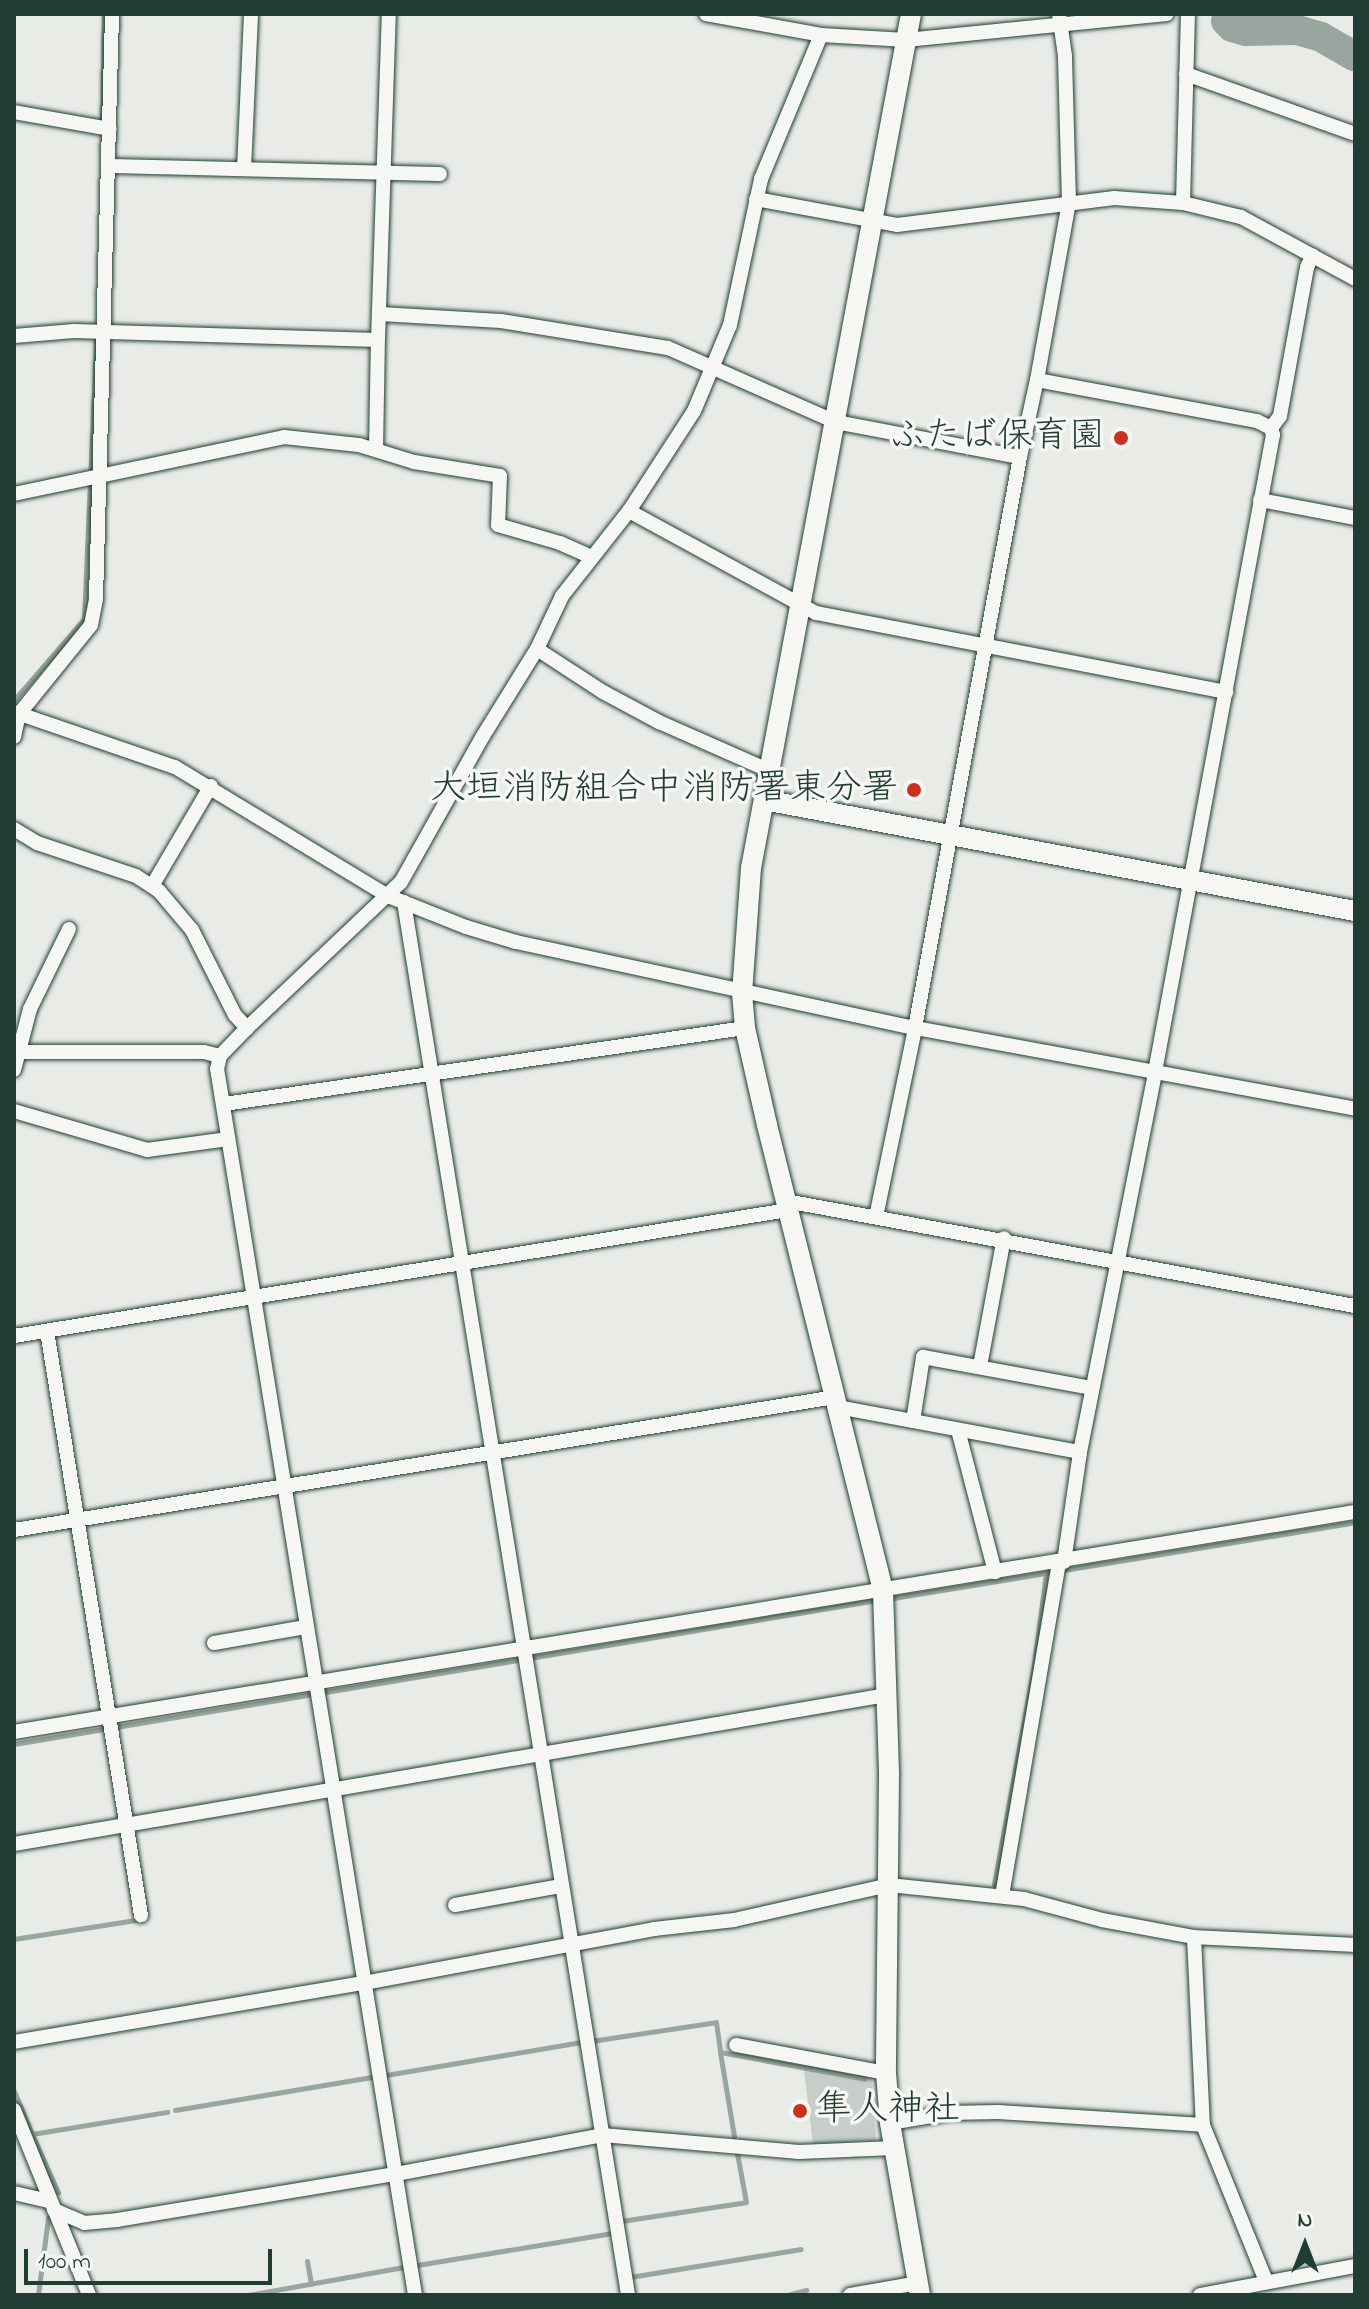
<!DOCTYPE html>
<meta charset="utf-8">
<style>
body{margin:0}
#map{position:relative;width:1369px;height:2309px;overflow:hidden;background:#e9ebe7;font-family:"Indie Flower","Klee One",sans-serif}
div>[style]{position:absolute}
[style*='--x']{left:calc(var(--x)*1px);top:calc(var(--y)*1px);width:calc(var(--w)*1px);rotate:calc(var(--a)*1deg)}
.green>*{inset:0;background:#c7cec9}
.stream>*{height:5px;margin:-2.5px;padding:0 2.5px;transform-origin:2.5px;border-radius:2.5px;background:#99a6a0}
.river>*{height:30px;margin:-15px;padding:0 15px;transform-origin:15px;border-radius:15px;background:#99a6a0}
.roads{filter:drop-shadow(0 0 2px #1f3d34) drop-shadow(0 0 2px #1f3d34)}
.street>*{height:14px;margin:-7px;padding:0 7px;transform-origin:7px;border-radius:7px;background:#f6f6f2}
.secondary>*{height:20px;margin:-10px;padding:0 10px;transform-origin:10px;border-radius:10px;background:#f6f6f2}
.dots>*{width:22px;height:22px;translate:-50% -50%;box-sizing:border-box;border:4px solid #f6f6f2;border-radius:50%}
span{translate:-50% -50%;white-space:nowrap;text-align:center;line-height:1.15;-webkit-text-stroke:7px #f6f6f2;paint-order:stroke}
.poi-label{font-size:36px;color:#1f3d34}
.right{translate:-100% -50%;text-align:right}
.left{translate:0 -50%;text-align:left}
.frame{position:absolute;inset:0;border:16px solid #1f3d34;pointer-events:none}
.north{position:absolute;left:1265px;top:2205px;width:80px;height:80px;-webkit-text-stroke:6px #f6f6f2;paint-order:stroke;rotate:0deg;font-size:22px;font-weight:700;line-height:32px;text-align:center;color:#1f3d34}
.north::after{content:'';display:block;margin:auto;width:28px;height:36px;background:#1f3d34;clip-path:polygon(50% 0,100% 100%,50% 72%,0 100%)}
.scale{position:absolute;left:24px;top:2249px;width:248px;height:36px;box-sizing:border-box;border:4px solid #1f3d34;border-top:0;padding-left:10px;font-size:24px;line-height:28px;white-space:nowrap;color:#1f3d34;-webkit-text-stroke:6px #f6f6f2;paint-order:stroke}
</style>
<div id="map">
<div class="green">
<i style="clip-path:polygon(803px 2062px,871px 2075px,876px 2140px,813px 2144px)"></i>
</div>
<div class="stream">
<i style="--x:102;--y:125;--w:111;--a:-89"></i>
<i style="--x:14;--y:700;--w:107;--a:-49.2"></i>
<i style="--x:84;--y:619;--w:280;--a:-87.5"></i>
<i style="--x:887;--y:1599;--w:474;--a:-9.3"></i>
<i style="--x:14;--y:1744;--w:875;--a:-9.47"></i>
<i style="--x:994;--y:1884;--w:216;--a:-79.6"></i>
<i style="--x:1033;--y:1672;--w:100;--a:-82.5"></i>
<i style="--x:14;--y:1939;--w:123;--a:-8.9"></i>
<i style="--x:591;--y:2041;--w:126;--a:-8.6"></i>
<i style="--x:716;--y:2022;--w:30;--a:82"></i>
<i style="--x:386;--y:2075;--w:198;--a:-9.6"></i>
<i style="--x:14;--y:2091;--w:47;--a:67.3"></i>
<i style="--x:32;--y:2134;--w:137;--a:-9.3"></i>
<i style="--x:175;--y:2110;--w:201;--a:-9.5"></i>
<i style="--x:32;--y:2134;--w:64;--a:65.9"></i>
<i style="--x:734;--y:2136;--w:85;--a:-99.5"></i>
<i style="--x:720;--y:2052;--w:147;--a:10.5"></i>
<i style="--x:621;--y:2221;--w:126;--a:-8.6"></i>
<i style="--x:746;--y:2202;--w:50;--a:-100.4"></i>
<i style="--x:307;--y:2261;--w:23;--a:80"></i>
<i style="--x:417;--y:2265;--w:198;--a:-9.3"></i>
<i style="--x:630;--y:2277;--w:173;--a:-9.3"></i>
<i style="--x:38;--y:2295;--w:78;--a:-82.6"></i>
<i style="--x:248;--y:2295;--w:158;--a:-10.2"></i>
<i style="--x:787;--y:2295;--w:20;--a:-15"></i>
</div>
<div class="river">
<i style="--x:1226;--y:21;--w:8;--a:45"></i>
<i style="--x:1232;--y:27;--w:15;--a:16"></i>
<i style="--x:1246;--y:31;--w:51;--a:-1.1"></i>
<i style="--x:1297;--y:30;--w:25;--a:16"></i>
<i style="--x:1321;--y:37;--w:39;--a:30"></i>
</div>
<div class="roads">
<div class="street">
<i style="--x:706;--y:14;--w:117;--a:10.3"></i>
<i style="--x:821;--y:35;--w:85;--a:3.4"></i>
<i style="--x:906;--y:40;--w:262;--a:-5.7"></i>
<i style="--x:1186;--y:74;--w:179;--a:19.5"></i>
<i style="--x:14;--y:112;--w:97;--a:10"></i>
<i style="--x:109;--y:166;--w:331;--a:1.4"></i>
<i style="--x:244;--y:169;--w:155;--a:-87.4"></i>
<i style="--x:756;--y:199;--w:143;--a:10.4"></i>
<i style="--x:897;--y:225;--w:219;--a:-7.1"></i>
<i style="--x:1114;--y:198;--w:69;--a:4.1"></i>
<i style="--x:1183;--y:203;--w:60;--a:13.6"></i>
<i style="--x:1241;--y:217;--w:130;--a:28.5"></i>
<i style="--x:1183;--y:203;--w:189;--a:-88.5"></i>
<i style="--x:380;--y:314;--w:121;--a:3.3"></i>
<i style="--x:501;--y:321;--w:169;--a:9.2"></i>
<i style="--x:668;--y:348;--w:184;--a:23.8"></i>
<i style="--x:836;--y:422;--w:187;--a:10.8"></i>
<i style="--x:1020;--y:457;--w:79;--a:-77.6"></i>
<i style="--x:1037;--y:380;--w:224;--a:10.6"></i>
<i style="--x:1257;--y:421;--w:16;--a:27"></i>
<i style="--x:14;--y:336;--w:60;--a:-4.8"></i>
<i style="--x:74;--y:331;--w:304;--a:1.7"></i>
<i style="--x:378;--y:340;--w:326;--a:-88.1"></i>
<i style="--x:1037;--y:380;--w:181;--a:-79.8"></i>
<i style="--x:1069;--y:202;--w:146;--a:-91.6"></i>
<i style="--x:1065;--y:56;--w:42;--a:-98.1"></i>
<i style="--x:376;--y:450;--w:110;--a:-89"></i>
<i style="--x:14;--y:494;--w:276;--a:-11.9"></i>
<i style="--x:284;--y:437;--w:75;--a:6.1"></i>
<i style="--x:359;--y:445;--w:58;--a:17.2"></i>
<i style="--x:414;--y:462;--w:87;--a:9.2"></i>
<i style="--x:500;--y:476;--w:49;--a:92.3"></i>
<i style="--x:498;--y:525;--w:65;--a:16.2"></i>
<i style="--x:560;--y:543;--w:35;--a:24"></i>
<i style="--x:1260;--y:500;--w:97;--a:10.7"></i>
<i style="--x:629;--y:511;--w:213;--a:28.6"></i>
<i style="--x:816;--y:613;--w:418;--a:10.9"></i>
<i style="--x:537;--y:649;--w:79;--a:33.1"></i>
<i style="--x:603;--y:692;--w:64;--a:28.2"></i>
<i style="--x:659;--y:722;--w:121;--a:23.8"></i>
<i style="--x:14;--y:712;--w:170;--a:18.9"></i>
<i style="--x:175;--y:767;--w:249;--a:31.2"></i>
<i style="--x:388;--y:896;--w:84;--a:21.7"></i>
<i style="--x:466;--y:927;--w:52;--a:16.7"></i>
<i style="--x:516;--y:942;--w:408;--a:12.2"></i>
<i style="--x:915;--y:1028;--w:447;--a:10.4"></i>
<i style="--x:14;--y:737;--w:24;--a:-78"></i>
<i style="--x:19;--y:714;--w:114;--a:-51"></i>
<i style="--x:91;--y:625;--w:26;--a:-79"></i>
<i style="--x:96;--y:599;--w:585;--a:-88.43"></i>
<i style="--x:14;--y:829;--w:27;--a:31"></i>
<i style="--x:37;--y:843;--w:104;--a:18.4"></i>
<i style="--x:136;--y:876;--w:27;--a:33"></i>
<i style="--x:159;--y:891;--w:51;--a:49.8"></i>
<i style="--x:192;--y:930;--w:95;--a:63.2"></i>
<i style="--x:235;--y:1015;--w:18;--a:47"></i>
<i style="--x:152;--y:886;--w:116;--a:-59.5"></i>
<i style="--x:404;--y:902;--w:1411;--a:80.86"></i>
<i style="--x:14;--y:1052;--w:190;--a:0"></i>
<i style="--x:204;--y:1052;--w:16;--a:14"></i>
<i style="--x:14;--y:1070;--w:63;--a:-75.3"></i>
<i style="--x:30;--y:1009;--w:89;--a:-64"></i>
<i style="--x:224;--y:1104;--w:527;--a:-8.3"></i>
<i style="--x:14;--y:1111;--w:139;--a:16.3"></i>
<i style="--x:147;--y:1150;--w:82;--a:-7.7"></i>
<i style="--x:786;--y:1201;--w:579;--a:10.46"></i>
<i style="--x:876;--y:1217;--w:193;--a:-78.3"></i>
<i style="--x:915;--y:1028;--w:581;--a:-79.58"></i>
<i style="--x:47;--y:1331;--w:592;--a:80.86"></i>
<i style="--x:14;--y:1336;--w:784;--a:-9.25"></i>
<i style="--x:980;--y:1366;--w:130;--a:-79.4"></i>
<i style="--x:837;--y:1407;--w:247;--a:10.5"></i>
<i style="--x:913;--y:1421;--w:65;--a:-81.1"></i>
<i style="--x:923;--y:1357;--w:172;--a:10.4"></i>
<i style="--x:958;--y:1430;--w:147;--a:75.4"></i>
<i style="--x:14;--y:1530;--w:832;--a:-9.2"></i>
<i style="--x:1064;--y:1562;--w:111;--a:-81.7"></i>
<i style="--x:1080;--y:1452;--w:387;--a:-78.8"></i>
<i style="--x:1155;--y:1072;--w:648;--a:-79.51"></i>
<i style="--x:1273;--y:435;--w:7;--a:-106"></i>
<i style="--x:1271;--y:428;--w:15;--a:-53"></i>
<i style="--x:1280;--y:416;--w:151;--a:-79.7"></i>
<i style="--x:1307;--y:267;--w:13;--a:-63"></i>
<i style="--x:214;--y:1643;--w:93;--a:-9.9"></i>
<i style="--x:14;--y:1732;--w:1359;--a:-9.32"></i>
<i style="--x:14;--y:1844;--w:886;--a:-9.69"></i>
<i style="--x:1002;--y:1896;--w:338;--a:-80.3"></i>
<i style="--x:455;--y:1905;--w:108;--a:-10.2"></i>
<i style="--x:1194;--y:1937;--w:188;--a:87.3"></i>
<i style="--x:1203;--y:2125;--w:168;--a:68"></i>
<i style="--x:14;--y:2042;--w:355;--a:-9.6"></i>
<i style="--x:364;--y:1983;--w:295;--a:-10.5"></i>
<i style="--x:654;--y:1929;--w:81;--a:-6.4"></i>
<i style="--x:734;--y:1920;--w:159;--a:-12.7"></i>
<i style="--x:889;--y:1885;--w:136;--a:5.9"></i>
<i style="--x:1024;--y:1899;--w:81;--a:15.1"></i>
<i style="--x:1102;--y:1920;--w:94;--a:10.5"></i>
<i style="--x:1194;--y:1937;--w:161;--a:2.8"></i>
<i style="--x:736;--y:2045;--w:153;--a:10.6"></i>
<i style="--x:14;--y:2110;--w:200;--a:67.9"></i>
<i style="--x:890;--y:2123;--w:60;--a:-9.6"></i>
<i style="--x:949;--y:2113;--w:49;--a:-1.2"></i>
<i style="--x:998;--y:2112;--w:205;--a:3.6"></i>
<i style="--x:14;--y:2193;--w:35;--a:13"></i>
<i style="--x:54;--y:2210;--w:33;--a:23"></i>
<i style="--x:84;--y:2223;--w:33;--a:-5"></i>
<i style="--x:117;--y:2220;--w:283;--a:-9.4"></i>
<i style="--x:396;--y:2174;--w:210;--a:-10.7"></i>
<i style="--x:602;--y:2135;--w:198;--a:4.9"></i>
<i style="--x:799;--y:2152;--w:95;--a:-2.4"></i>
<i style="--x:415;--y:2295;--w:1242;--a:-99.17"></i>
<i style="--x:217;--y:1069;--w:13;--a:-77"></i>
<i style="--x:220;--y:1056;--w:39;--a:-46"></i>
<i style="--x:247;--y:1028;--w:212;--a:-43.5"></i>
<i style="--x:401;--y:882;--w:167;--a:-60.7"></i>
<i style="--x:483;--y:736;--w:102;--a:-58.2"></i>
<i style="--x:537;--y:649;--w:59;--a:-64.7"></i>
<i style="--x:562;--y:596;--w:108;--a:-51.8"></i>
<i style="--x:629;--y:511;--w:119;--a:-57"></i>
<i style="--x:694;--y:411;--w:93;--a:-67.3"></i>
<i style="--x:730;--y:325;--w:149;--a:-78"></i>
<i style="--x:761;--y:179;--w:156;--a:-67.4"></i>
<i style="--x:850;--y:2295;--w:69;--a:-10"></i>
<i style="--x:1200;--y:2295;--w:158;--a:-10.6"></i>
</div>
<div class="secondary">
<i style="--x:911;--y:14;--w:869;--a:100.61"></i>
<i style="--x:751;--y:868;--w:125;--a:94.1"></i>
<i style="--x:742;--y:993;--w:35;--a:85"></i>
<i style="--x:745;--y:1028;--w:99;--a:77.2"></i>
<i style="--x:767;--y:1125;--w:480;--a:76"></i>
<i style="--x:883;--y:1591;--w:184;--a:88.1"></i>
<i style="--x:889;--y:1775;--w:298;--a:90.6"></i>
<i style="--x:886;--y:2073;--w:50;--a:85.4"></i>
<i style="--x:890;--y:2123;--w:175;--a:80.1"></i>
<i style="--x:764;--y:800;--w:601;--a:10.64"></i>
</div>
</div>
<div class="dots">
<i style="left:1121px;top:438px;background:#c8321e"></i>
<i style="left:914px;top:790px;background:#c8321e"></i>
<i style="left:800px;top:2111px;background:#c8321e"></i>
</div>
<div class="poi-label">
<span class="right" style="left:1105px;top:438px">ふたば保育園</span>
<span class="right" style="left:898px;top:790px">大垣消防組合中消防署東分署</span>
<span class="left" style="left:816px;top:2111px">隼人神社</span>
</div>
<div class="frame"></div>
<div class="north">N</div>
<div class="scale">100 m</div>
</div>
